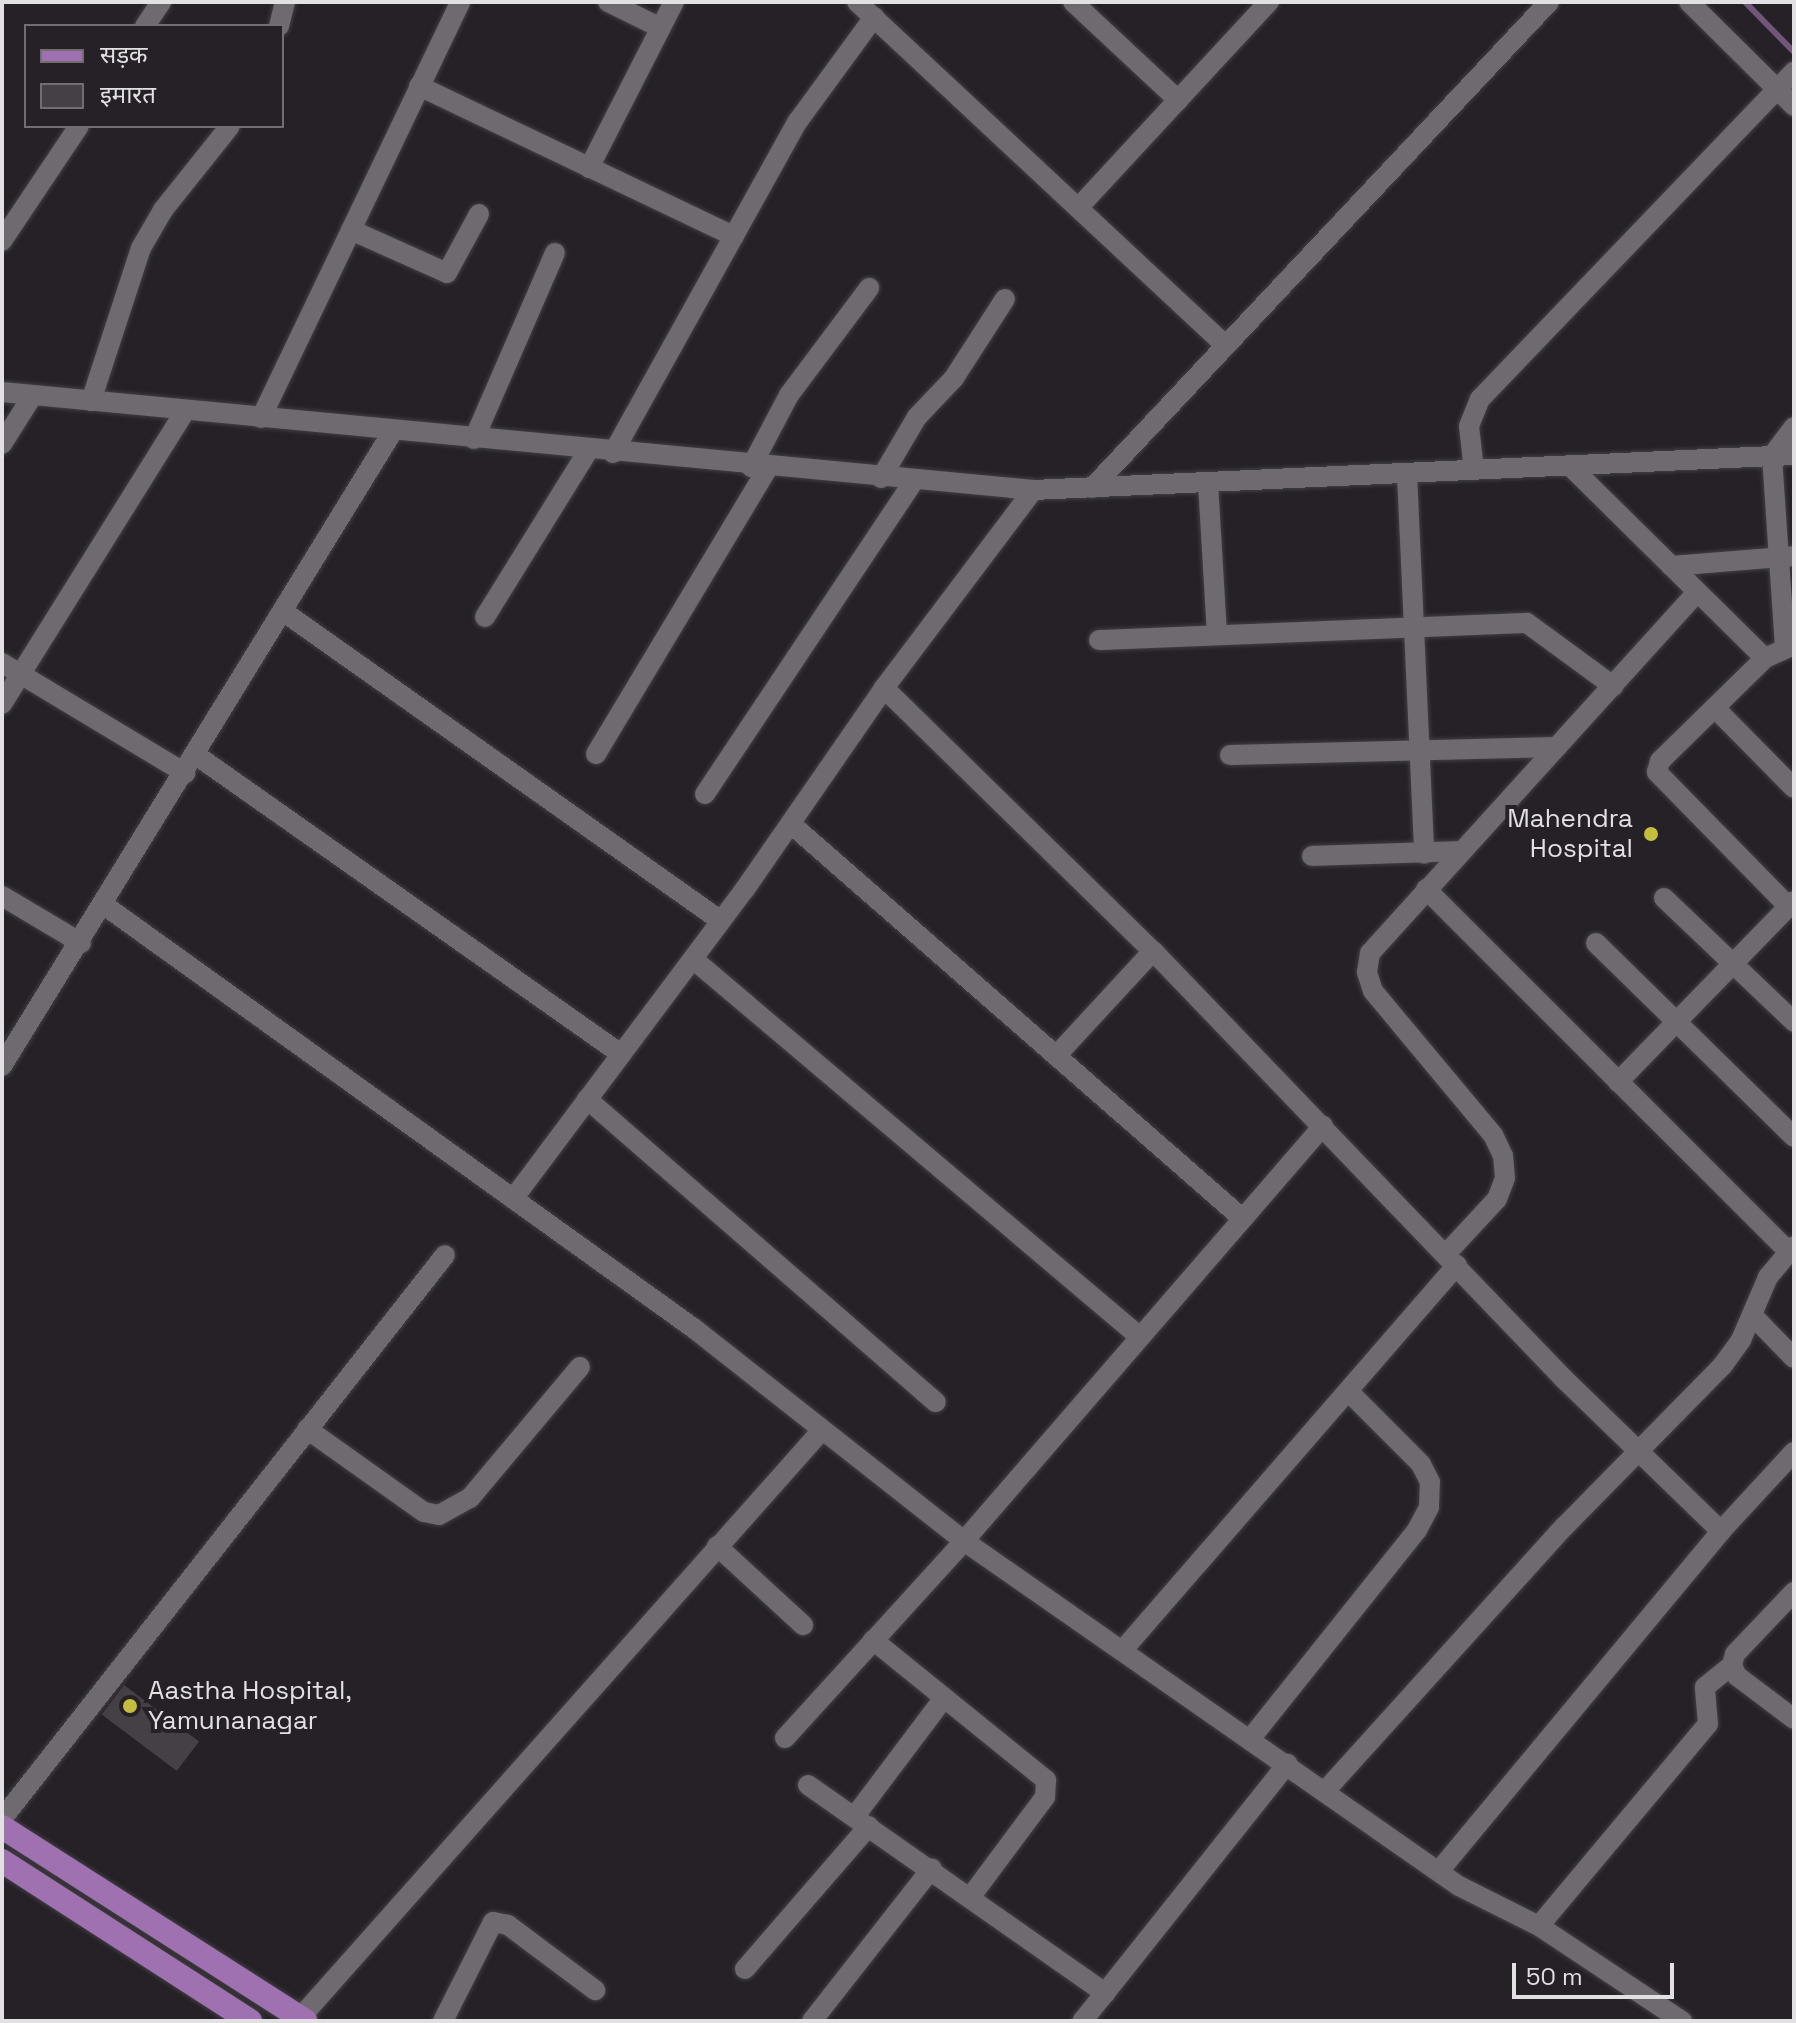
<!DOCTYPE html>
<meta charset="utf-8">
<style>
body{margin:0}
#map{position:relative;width:1796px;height:2023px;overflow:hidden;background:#252127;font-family:"Space Grotesk","Noto Sans Devanagari",sans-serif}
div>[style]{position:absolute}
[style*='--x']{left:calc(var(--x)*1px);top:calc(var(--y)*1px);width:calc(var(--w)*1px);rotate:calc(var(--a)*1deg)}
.stream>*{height:6px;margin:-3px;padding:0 3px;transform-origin:3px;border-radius:3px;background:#70577a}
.building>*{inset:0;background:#444046;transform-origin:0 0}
.roads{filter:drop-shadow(0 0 2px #413e43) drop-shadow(0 0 2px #413e43)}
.minor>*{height:20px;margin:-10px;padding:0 10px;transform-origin:10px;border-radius:10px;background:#6e6a70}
.major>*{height:24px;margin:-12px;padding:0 12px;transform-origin:12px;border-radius:12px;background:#9f71b1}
.dots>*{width:22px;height:22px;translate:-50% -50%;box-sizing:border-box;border:4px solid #252127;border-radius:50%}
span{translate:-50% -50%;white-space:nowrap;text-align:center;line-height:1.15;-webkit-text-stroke:8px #252127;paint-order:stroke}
.poi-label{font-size:26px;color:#e3e0e4}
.right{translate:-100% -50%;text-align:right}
.left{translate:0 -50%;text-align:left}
.frame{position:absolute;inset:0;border:4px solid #e3e0e4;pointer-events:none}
.legend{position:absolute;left:24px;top:24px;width:260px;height:104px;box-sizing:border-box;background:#252127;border:2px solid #716d73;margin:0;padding:10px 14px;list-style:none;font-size:24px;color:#e3e0e4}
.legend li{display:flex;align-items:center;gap:16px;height:40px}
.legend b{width:40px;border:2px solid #716d73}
.scale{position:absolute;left:1512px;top:1963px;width:162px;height:36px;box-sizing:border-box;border:4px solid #e3e0e4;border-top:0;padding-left:10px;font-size:24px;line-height:28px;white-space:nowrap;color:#e3e0e4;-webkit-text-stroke:6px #252127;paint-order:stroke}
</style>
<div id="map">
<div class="stream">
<i style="--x:1745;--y:2;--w:70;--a:45.6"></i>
</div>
<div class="building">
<i style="left:124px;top:1685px;width:94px;height:37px;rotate:37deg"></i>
</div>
<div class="roads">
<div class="minor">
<i style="--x:608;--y:2;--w:57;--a:26.1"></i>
<i style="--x:857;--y:2;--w:504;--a:42.99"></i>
<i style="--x:1073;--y:2;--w:144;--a:43"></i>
<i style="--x:1689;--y:2;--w:148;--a:44.7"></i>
<i style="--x:145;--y:26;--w:29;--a:-56"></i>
<i style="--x:279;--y:26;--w:25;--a:-76"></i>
<i style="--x:419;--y:86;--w:349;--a:25.5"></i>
<i style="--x:589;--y:168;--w:186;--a:-62.9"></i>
<i style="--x:1078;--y:208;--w:281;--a:-47.2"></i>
<i style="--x:351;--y:230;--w:105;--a:24.1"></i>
<i style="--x:447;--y:273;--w:67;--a:-61.5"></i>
<i style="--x:2;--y:241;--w:138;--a:-56.2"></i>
<i style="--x:2;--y:392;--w:1036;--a:5.43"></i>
<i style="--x:1033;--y:490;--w:762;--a:-2.63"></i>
<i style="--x:91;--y:401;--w:161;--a:-71.9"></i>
<i style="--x:141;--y:248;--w:44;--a:-59.9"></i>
<i style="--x:163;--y:210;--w:107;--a:-51.4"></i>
<i style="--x:261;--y:418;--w:461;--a:-64.4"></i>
<i style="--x:474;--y:439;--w:203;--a:-66.5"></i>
<i style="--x:2;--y:444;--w:58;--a:-57.7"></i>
<i style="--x:613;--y:453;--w:380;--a:-60.9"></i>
<i style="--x:798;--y:121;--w:129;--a:-53.8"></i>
<i style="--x:1569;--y:465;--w:275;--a:44.6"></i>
<i style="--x:751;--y:467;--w:81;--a:-62.2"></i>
<i style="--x:789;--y:395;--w:134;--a:-53.2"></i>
<i style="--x:1474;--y:470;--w:44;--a:-96.5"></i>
<i style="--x:1469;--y:426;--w:29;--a:-68"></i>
<i style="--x:1480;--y:399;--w:454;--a:-46.2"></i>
<i style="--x:1407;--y:474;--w:380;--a:87.4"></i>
<i style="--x:881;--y:478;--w:71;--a:-59.5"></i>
<i style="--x:917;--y:417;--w:54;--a:-46.5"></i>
<i style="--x:954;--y:378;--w:94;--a:-57.2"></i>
<i style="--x:1208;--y:483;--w:152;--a:86.6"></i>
<i style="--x:1092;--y:488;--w:667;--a:-46.76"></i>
<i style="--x:1671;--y:566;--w:123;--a:-4.6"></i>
<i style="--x:284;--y:612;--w:535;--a:35.26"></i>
<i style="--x:485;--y:617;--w:195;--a:-58.2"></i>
<i style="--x:1099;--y:640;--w:428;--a:-2.3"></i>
<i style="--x:1527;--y:623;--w:107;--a:36.2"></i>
<i style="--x:1785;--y:647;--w:191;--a:-93.9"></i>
<i style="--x:1772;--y:456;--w:36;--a:-53"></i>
<i style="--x:2;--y:663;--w:214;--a:31"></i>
<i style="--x:884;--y:688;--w:376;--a:44.4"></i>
<i style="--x:1153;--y:951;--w:592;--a:46.16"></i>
<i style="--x:1563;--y:1378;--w:220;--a:44.1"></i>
<i style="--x:2;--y:704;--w:347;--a:-58"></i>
<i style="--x:1715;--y:708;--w:112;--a:45.4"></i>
<i style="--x:596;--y:754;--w:332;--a:-59"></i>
<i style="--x:196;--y:755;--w:520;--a:35.13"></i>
<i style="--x:1230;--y:755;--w:327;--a:-1.4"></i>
<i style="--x:705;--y:794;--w:376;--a:-56.3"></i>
<i style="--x:791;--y:824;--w:600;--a:41.15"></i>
<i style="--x:1312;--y:856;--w:149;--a:-1.9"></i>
<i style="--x:1426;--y:889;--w:513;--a:45"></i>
<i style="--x:2;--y:896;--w:92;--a:30.7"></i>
<i style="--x:1664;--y:898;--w:180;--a:43.6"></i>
<i style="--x:104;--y:905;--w:729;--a:35.67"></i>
<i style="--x:696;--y:1330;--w:341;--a:38.2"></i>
<i style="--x:964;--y:1541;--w:603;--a:34.88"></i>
<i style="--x:1459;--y:1886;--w:89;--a:26.6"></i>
<i style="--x:1539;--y:1926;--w:172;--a:33.6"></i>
<i style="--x:1789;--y:907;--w:189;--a:-134.4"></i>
<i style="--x:1657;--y:772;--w:11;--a:-75"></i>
<i style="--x:1660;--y:761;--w:147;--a:-44.4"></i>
<i style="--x:1765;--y:658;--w:32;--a:-24"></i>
<i style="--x:1596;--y:943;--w:277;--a:44.4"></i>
<i style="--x:693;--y:959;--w:585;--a:40.22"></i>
<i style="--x:1056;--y:1056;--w:143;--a:-47.3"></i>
<i style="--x:2;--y:1066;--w:746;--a:-58.38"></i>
<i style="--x:1618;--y:1082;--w:252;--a:-45.8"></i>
<i style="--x:587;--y:1099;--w:462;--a:41"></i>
<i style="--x:513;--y:1199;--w:387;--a:-53.2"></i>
<i style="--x:745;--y:889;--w:244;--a:-55.3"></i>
<i style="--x:884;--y:688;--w:248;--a:-53"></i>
<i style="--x:1446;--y:1254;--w:75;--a:-47.2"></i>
<i style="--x:1497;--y:1199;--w:22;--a:-69"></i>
<i style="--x:1505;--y:1178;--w:22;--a:-95"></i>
<i style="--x:1503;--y:1156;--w:23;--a:-115"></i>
<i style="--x:1493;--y:1135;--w:187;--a:-129.8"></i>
<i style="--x:1373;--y:991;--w:20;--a:-108"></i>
<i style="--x:1367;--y:972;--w:19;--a:-81"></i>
<i style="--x:1370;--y:953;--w:487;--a:-47.8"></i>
<i style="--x:1752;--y:1315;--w:60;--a:45.7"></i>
<i style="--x:307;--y:1429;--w:143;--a:35.4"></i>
<i style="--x:424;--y:1512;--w:15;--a:11"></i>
<i style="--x:439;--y:1515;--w:35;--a:-29"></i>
<i style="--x:470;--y:1498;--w:171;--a:-50"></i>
<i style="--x:717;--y:1546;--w:117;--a:42.6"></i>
<i style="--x:873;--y:1640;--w:223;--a:39"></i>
<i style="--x:1046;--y:1780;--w:17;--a:93"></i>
<i style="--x:1045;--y:1797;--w:122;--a:126.7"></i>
<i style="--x:1122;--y:1651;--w:511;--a:-49.05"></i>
<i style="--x:1732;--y:1665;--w:12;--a:66"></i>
<i style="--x:1737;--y:1676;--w:71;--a:37"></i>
<i style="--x:785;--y:1738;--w:266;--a:-47.7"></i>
<i style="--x:964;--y:1541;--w:549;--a:-49.14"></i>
<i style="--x:1251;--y:1738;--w:266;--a:-51.4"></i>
<i style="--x:1417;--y:1530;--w:26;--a:-62"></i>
<i style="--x:1429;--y:1507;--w:25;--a:-88"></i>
<i style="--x:1430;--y:1482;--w:20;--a:-117"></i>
<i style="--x:1421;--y:1464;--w:103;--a:-135"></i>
<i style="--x:808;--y:1785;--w:363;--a:35"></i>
<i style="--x:1105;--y:1993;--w:36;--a:129"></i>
<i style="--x:1326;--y:1790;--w:355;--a:-47.9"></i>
<i style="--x:1564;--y:1527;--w:227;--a:-45.5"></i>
<i style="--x:1723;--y:1365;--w:31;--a:-54"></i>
<i style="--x:1741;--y:1340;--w:69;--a:-66.8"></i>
<i style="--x:1768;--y:1277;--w:40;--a:-50"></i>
<i style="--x:855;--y:1816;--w:148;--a:-53"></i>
<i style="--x:2;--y:1819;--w:717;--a:-51.85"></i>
<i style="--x:1439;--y:1871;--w:442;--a:-50.3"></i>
<i style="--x:1721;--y:1531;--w:108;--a:-47.3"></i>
<i style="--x:1539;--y:1926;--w:263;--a:-50.1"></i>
<i style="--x:1708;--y:1724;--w:37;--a:-95"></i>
<i style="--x:1705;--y:1687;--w:35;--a:-39"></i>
<i style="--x:1732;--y:1665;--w:11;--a:-75"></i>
<i style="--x:1735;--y:1654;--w:86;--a:-46.4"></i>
<i style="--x:745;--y:1969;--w:189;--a:-49.1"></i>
<i style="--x:1105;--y:1993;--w:293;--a:-51.5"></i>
<i style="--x:300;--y:2018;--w:786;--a:-48.4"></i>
<i style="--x:443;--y:2021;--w:111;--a:-63.2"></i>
<i style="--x:493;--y:1922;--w:15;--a:11"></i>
<i style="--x:508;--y:1925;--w:109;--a:36.8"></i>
<i style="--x:812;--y:2021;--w:194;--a:-51.9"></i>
</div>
<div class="major">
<i style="--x:2;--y:1827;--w:360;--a:32.6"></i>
<i style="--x:2;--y:1861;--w:295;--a:32.8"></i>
</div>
</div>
<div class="dots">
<i style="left:1651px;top:834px;background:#c4bd3e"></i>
<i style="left:130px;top:1706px;background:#c4bd3e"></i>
</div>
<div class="poi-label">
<span class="right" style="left:1633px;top:834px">Mahendra<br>Hospital</span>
<span class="left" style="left:148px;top:1706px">Aastha Hospital,<br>Yamunanagar</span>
</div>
<div class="frame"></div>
<ul class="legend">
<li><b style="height:10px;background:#9f71b1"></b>सड़क</li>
<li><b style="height:22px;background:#444046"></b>इमारत</li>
</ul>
<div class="scale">50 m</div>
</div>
